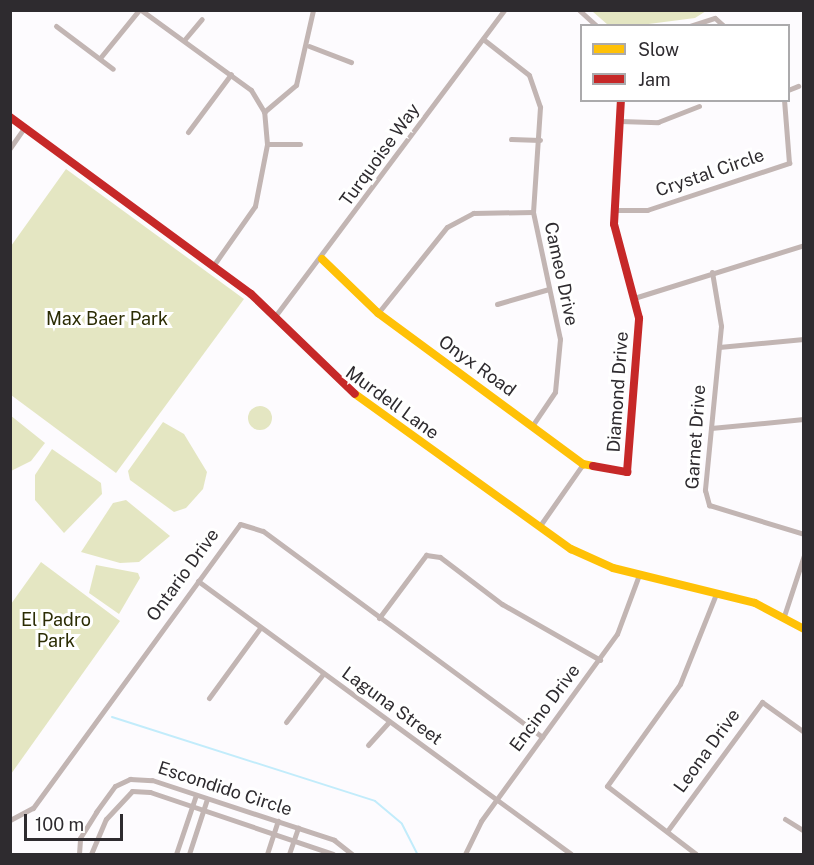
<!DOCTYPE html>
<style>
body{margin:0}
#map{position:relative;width:814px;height:865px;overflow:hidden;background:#fdfbfe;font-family:"Public Sans",sans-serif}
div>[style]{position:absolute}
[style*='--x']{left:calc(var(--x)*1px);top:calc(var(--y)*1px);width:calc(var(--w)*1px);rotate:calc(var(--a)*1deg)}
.green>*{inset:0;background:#e4e6c2}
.round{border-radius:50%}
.stream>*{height:2px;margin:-1px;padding:0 1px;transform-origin:1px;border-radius:1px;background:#c2ecfb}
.street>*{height:5px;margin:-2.5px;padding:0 2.5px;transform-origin:2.5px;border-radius:2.5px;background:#c2b5b3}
.slow>*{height:8px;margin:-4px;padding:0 4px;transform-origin:4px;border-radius:4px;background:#ffc107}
.jam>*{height:8px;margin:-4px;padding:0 4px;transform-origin:4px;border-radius:4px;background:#c62828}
span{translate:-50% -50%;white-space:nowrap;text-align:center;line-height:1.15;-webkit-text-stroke:6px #fff;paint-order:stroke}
.street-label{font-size:18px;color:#2e2b2f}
.park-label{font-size:18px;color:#2b2c04}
.frame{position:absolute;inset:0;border:12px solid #2e2b2f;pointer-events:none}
.legend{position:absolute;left:580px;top:24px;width:210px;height:78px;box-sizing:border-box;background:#fff;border:2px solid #abaaac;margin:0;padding:8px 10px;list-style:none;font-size:18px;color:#2e2b2f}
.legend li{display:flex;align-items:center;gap:12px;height:30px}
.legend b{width:30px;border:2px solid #abaaac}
.scale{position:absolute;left:24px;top:814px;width:99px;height:27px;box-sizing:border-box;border:3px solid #2e2b2f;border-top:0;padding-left:8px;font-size:18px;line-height:21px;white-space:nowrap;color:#2e2b2f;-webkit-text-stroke:4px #fff;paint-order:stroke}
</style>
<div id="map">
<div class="green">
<i style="clip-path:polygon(592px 11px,706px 11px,695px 18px,633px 26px,608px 25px)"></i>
<i style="clip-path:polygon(66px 169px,244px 299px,116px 473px,11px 395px,11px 246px)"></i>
<i class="round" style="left:248px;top:406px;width:24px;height:24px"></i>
<i style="clip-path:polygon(10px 415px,45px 443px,31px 461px,11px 471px)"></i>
<i style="clip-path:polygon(163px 422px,184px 434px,207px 472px,203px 489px,186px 508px,174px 512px,130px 480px,128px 471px)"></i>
<i style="clip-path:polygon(52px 449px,101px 483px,102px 494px,64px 533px,35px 500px,35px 475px)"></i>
<i style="clip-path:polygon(126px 500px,170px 536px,139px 562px,120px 563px,81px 552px,113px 503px)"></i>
<i style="clip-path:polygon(41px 562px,120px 621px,11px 774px,11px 604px)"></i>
<i style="clip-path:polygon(96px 565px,138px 573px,140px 578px,119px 614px,89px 593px)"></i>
</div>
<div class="stream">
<i style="--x:112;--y:717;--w:276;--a:17.7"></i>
<i style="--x:375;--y:801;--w:35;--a:40"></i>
<i style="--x:402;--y:824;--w:34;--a:63"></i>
</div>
<div class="street">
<i style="--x:141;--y:10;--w:136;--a:36"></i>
<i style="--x:251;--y:90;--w:26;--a:59"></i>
<i style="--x:579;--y:10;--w:24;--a:42"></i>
<i style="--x:56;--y:26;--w:71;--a:37"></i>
<i style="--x:690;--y:26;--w:26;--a:-18"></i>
<i style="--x:715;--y:18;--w:12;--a:42"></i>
<i style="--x:185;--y:39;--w:26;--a:-50"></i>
<i style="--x:483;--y:39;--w:58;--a:38"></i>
<i style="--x:529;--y:75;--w:34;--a:71"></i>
<i style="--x:540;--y:107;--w:105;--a:93.8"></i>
<i style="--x:533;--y:212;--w:130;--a:78"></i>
<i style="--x:560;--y:339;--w:53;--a:95.4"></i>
<i style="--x:555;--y:392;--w:40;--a:124"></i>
<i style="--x:309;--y:46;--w:45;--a:20.9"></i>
<i style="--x:100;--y:58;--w:62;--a:-50.9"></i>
<i style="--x:788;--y:90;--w:11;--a:-22"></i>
<i style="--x:620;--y:121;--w:38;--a:2"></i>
<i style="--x:658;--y:122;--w:44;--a:-21.3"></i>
<i style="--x:188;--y:132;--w:72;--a:-53.4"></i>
<i style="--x:511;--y:139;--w:29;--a:2"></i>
<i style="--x:267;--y:144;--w:33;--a:0"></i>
<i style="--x:10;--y:148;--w:24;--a:-55"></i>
<i style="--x:614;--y:210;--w:33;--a:0"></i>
<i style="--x:647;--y:210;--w:150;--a:-18.3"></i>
<i style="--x:789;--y:163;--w:63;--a:-94.5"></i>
<i style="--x:213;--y:266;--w:73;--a:-55"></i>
<i style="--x:255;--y:206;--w:63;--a:-79"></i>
<i style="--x:267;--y:144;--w:32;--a:-95"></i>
<i style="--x:264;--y:112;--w:42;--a:-40.2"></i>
<i style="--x:296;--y:85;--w:77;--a:-77.2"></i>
<i style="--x:712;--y:272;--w:55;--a:80.5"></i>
<i style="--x:721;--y:326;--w:165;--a:95.6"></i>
<i style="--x:705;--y:490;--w:16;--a:75"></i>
<i style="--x:709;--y:505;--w:99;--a:17"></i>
<i style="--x:634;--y:298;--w:178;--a:-17.3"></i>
<i style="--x:497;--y:304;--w:54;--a:-16.1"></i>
<i style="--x:378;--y:313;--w:110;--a:-51.3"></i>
<i style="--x:447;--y:227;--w:30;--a:-28"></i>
<i style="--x:473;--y:213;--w:60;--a:-1"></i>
<i style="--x:276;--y:315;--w:381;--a:-53.2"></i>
<i style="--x:719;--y:347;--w:85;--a:-5.4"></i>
<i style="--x:711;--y:428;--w:93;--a:-5.5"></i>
<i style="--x:539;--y:527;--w:77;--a:-55.1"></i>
<i style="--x:198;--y:581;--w:462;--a:36.2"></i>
<i style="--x:784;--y:616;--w:64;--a:-71.8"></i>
<i style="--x:379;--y:618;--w:79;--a:-53.3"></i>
<i style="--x:426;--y:555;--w:14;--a:8"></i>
<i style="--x:440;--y:557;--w:78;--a:37.2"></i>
<i style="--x:502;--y:604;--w:113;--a:29.7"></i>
<i style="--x:209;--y:698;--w:87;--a:-53.9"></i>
<i style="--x:286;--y:722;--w:61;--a:-52.4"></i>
<i style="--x:368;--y:745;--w:31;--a:-48"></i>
<i style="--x:785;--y:819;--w:22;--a:32"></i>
<i style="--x:10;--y:820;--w:26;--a:-28"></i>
<i style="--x:33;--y:808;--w:351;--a:-53.9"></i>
<i style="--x:240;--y:524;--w:24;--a:17"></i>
<i style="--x:263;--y:531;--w:347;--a:36.4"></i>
<i style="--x:668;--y:830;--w:159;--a:-53.7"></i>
<i style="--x:762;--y:702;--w:52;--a:35.5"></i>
<i style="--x:79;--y:854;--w:16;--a:-86"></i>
<i style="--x:80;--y:838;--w:31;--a:-58"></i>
<i style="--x:96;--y:812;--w:32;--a:-54"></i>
<i style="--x:115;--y:786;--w:17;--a:-25"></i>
<i style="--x:130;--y:779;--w:22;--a:3"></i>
<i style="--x:152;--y:780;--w:192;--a:18.2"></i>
<i style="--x:334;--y:840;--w:23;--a:38"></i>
<i style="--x:91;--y:854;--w:38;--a:-67"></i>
<i style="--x:106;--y:819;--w:38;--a:-47"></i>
<i style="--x:132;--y:791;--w:18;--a:3"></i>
<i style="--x:150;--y:792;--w:193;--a:18.7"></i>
<i style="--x:176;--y:854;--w:62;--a:-71.3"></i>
<i style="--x:189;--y:854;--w:58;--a:-71.9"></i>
<i style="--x:267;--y:854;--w:35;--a:-72"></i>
<i style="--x:289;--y:854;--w:28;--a:-71"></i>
<i style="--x:465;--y:854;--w:37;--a:-64"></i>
<i style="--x:481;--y:821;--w:231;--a:-54"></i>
<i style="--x:617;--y:634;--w:63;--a:-69.6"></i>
<i style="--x:696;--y:854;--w:112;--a:-142.6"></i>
<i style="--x:607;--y:786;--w:125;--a:-54.4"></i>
<i style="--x:680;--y:684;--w:97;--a:-68.2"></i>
</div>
<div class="slow">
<i style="--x:322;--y:259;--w:78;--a:44"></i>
<i style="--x:378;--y:313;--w:255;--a:36.4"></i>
<i style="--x:583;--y:464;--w:10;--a:11"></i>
<i style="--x:355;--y:394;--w:266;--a:35.7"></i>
<i style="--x:571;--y:549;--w:46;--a:24.3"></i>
<i style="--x:613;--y:568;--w:146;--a:13.8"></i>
<i style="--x:755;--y:603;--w:55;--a:28"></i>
</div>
<div class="jam">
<i style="--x:10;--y:117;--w:299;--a:36.3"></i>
<i style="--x:251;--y:294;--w:144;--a:43.9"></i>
<i style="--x:593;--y:466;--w:35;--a:10"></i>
<i style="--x:627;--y:472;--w:154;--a:-85.5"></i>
<i style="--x:639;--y:318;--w:97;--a:-104.9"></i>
<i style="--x:614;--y:224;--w:124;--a:-86.8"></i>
</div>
<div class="street-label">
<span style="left:380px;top:155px;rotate:-54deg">Turquoise Way</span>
<span style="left:710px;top:173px;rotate:-19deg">Crystal Circle</span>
<span style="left:561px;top:274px;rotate:78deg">Cameo Drive</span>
<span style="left:477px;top:366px;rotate:36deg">Onyx Road</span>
<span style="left:618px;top:392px;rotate:-86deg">Diamond Drive</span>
<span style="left:392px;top:403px;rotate:36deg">Murdell Lane</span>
<span style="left:696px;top:437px;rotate:-86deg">Garnet Drive</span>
<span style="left:183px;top:575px;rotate:-54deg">Ontario Drive</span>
<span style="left:392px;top:706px;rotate:36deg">Laguna Street</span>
<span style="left:545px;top:708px;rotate:-53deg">Encino Drive</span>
<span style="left:707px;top:751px;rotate:-54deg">Leona Drive</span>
<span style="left:225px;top:789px;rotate:18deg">Escondido Circle</span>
</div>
<div class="park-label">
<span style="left:107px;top:319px">Max Baer Park</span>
<span style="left:56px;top:631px">El Padro<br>Park</span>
</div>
<div class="frame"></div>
<ul class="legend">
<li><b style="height:8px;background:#ffc107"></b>Slow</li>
<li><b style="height:8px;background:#c62828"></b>Jam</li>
</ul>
<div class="scale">100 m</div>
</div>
